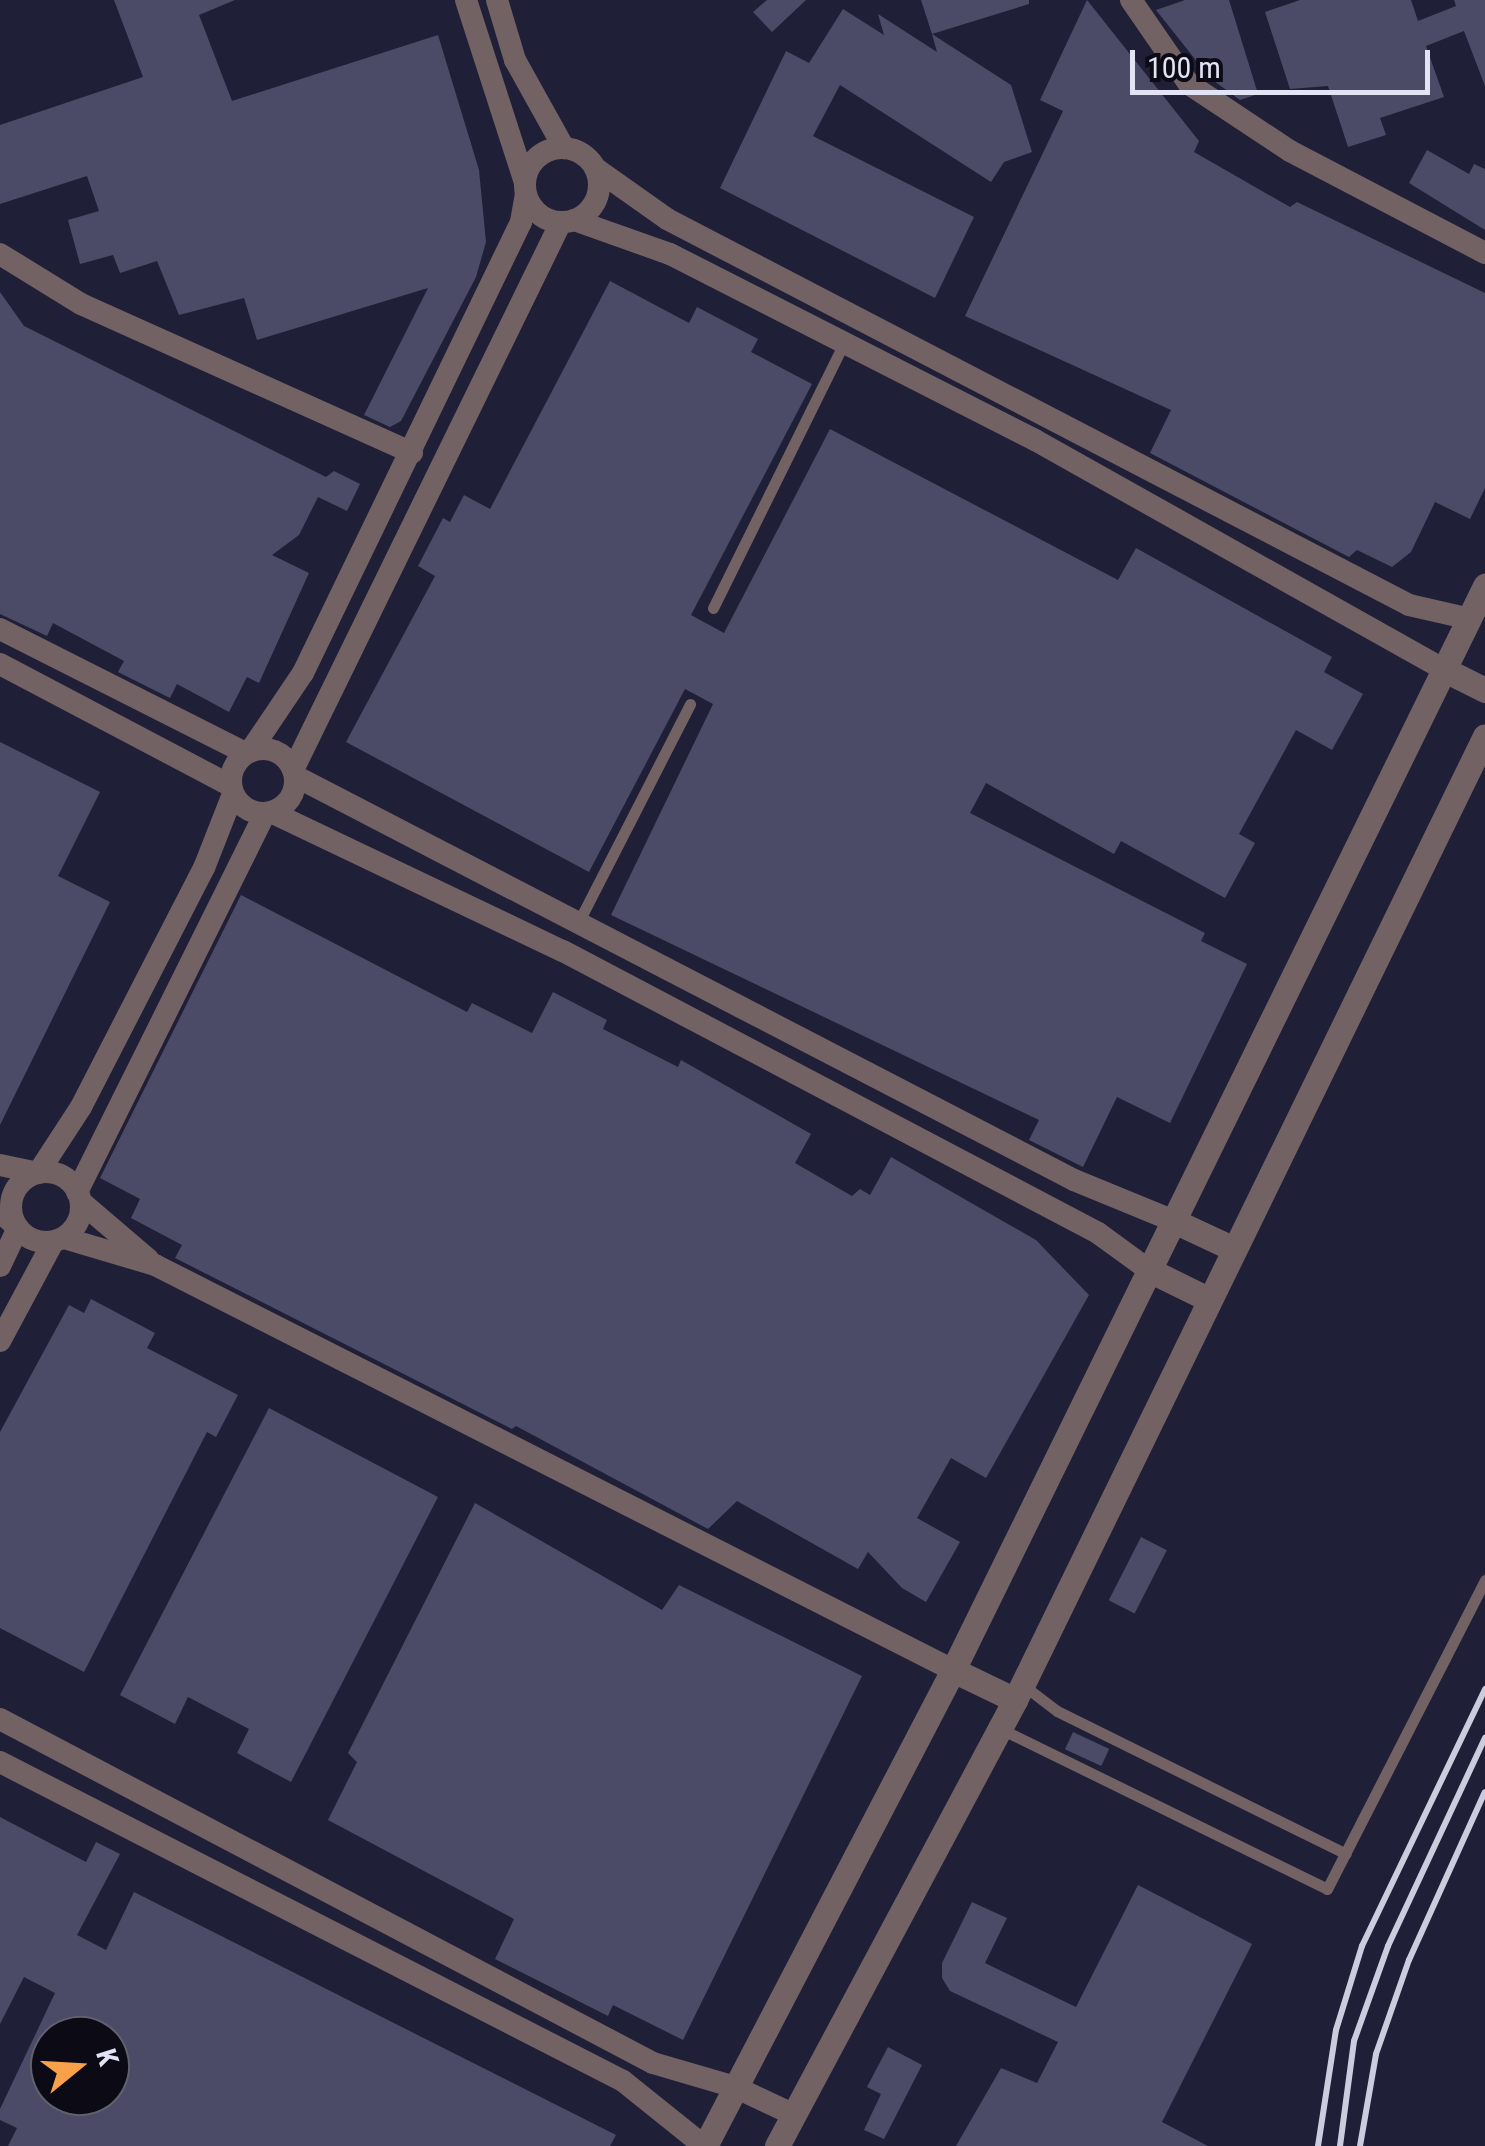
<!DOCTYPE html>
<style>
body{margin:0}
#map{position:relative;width:1485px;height:2146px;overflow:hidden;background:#201f38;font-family:"Roboto Condensed",sans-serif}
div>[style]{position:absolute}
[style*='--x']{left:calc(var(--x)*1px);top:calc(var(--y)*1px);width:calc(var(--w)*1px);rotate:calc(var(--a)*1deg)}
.building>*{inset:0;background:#4b4b67;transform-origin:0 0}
.service>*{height:11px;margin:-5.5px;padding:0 5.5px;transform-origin:5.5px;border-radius:5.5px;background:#726263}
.minor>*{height:22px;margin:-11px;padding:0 11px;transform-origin:11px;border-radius:11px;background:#726263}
.minor>.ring{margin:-11px;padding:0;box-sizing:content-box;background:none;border:22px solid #726263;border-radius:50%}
.tertiary>*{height:25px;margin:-12.5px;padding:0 12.5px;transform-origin:12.5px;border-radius:12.5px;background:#726263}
.rail>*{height:6px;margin:-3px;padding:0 3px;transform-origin:3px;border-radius:3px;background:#cbccde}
span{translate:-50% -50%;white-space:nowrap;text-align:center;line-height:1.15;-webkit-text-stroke:8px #0b0a15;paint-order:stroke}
.north{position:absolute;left:30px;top:2016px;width:100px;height:100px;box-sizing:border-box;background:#0b0a15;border:2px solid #61616e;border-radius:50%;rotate:72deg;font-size:28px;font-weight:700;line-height:40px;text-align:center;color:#e2e3f4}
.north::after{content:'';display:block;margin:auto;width:35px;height:45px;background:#f8a14a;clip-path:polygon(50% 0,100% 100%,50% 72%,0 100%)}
.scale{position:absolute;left:1130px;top:50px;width:300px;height:45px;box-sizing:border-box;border:5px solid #e2e3f4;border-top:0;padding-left:12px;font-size:30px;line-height:35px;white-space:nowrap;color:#e2e3f4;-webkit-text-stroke:8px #0b0a15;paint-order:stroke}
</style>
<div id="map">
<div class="building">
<i style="clip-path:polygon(114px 0,235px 0,199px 15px,232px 101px,438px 35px,479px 170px,486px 242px,476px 277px,401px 421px,390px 427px,364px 415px,428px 288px,257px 340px,244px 298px,179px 315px,157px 261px,120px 273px,113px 255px,80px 264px,68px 220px,99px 211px,87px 176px,0 204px,0 125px,143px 77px)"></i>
<i style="clip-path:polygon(767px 0,806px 0,772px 32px,753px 12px)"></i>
<i style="clip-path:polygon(921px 0,1029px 0,1029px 4px,932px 34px)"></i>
<i style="clip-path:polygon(1087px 0,1199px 141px,1194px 152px,1290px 207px,1297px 202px,1485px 293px,1485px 488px,1470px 519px,1435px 502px,1411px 552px,1392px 567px,1357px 550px,1349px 557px,1150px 453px,1171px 410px,965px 316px,1063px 111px,1040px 100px)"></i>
<i style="clip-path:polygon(1185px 0,1229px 0,1258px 94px,1240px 100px,1210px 78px,1156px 10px)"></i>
<i style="clip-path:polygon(1300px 0,1411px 0,1418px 21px,1456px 6px,1454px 0,1485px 0,1485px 86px,1464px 31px,1426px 46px,1444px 97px,1380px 118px,1386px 135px,1348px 147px,1328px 86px,1290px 89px,1265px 12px)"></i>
<i style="clip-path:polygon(843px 9px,884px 35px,878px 14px,937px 52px,932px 34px,1011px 85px,1032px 152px,1004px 162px,991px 182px,840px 85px,813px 136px,974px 217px,935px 298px,720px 188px,786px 51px,809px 63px)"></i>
<i style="clip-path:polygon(1427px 150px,1469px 174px,1474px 164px,1485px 169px,1485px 230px,1409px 183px)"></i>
<i style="clip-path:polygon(610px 281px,689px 323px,697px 307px,758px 339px,751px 352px,812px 384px,691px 615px,724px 633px,830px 429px,1118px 580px,1136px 548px,1332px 657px,1324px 672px,1363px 694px,1332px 750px,1296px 730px,1239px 834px,1255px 843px,1225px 898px,1121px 841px,1114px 854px,986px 783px,970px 813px,1205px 933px,1201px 941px,1247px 964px,1170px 1123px,1117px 1097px,1083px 1167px,1029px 1140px,1039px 1120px,611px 915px,713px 704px,685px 689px,589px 872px,346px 742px,435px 576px,418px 566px,443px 518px,450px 522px,464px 495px,490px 509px)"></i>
<i style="clip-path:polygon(0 292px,24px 326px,326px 477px,334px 471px,360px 484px,347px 511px,318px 497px,299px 535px,272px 555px,309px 573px,259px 683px,247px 677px,229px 712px,177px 684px,170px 698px,118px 672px,124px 661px,53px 623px,47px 636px,0 614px)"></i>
<i style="clip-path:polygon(0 742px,100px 792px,58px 876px,110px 902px,0 1125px)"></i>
<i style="clip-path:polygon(241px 895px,467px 1012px,472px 1003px,532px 1033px,553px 992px,607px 1020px,603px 1029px,678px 1067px,681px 1060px,811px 1134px,795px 1163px,852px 1196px,860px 1189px,870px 1195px,891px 1157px,1036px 1240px,1089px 1295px,986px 1478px,951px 1458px,917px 1518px,960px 1542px,926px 1602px,902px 1588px,868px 1552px,858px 1569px,737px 1501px,708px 1529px,516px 1426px,512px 1429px,175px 1258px,182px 1245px,131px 1218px,140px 1199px,100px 1178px)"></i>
<i style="clip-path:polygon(91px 1299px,155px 1333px,147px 1348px,238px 1395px,216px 1437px,207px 1432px,84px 1672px,0 1628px,0 1432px,69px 1305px,84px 1313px)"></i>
<i style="clip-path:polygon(269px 1408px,438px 1497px,291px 1782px,237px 1753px,249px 1729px,188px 1697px,175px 1724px,120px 1695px)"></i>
<i style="clip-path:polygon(475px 1503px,662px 1610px,679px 1585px,862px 1676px,683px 2040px,613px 2005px,608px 2016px,495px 1959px,514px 1919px,328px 1820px,357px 1762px,348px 1753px)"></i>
<i style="left:1141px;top:1537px;width:29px;height:71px;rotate:27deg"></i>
<i style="left:1073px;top:1732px;width:40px;height:19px;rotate:25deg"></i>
<i style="clip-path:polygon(evenodd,0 1817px,86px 1862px,96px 1842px,120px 1854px,77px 1935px,106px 1950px,134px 1892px,616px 2135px,610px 2146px,8px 2146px,17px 2128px,0 2120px,0 2109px,55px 1993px,24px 1977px,0 2024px,0 1817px,50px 2036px,110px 2036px,110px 2096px,50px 2096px,50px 2036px)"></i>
<i style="clip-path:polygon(1138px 1885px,1252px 1944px,1162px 2122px,1208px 2146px,956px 2146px,1001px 2068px,1037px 2083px,1058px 2042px,950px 1991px,942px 1978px,942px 1963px,972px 1902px,1007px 1918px,985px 1963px,1076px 2007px)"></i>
<i style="clip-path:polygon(888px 2047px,922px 2065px,884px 2139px,864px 2130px,881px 2094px,867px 2087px)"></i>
</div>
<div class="service">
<i style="--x:713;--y:608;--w:296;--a:-63.7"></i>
<i style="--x:578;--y:923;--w:246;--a:-62.9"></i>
<i style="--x:1023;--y:1685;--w:43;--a:37.4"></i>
<i style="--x:1057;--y:1711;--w:322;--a:26.3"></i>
<i style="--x:1001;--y:1729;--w:363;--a:26.1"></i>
<i style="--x:1327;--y:1889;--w:347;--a:-62.9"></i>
</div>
<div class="minor">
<i style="--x:466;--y:0;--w:192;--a:72.1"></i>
<i style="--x:497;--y:0;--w:63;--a:73.3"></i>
<i style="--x:515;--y:60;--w:101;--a:60.9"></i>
<i style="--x:1131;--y:0;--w:102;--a:55.4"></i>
<i style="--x:1189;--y:84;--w:121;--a:33.6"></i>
<i style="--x:1290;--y:151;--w:220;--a:27.6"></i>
<i class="ring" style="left:525px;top:148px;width:52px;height:52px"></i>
<i style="--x:595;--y:168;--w:88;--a:35.3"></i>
<i style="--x:667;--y:219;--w:836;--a:27.48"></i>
<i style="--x:1409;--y:605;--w:63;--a:12.9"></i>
<i style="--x:574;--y:220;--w:102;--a:19.5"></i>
<i style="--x:670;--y:254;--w:410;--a:27"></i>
<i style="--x:1035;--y:440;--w:468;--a:29.3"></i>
<i style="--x:0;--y:254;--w:95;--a:31.7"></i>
<i style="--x:81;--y:304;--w:363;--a:24.2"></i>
<i style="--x:0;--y:629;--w:275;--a:26.8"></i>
<i style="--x:0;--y:664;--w:261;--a:27.8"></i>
<i class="ring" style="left:231px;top:749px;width:42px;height:42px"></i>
<i style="--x:251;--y:750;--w:93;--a:-56"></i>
<i style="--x:303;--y:673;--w:501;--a:-64.2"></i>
<i style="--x:521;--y:222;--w:27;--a:-80"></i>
<i style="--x:293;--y:770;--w:610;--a:-63.94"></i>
<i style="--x:295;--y:776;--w:878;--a:27.41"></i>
<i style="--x:1074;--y:1180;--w:108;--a:22.3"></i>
<i style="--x:271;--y:812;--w:323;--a:25.5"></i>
<i style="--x:563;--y:951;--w:605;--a:27.79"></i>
<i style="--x:1098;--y:1233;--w:63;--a:36"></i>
<i style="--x:0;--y:1165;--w:39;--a:12"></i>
<i style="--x:38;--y:1173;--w:79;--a:-56.9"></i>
<i style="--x:81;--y:1107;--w:269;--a:-62.8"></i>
<i style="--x:204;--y:868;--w:79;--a:-68.6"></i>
<i class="ring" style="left:11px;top:1172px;width:48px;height:48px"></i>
<i style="--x:77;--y:1192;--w:423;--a:-63.6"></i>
<i style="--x:81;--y:1202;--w:88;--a:40.4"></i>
<i style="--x:64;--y:1238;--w:95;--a:16.5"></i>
<i style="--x:155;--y:1265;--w:895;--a:26.91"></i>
<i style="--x:0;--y:1266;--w:42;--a:-64.7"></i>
<i style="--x:18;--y:1228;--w:15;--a:-138"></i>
<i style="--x:0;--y:1341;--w:112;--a:-61.8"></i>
<i style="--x:0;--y:1719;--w:738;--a:27.78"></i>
<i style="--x:653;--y:2063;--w:85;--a:16.3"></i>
<i style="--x:735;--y:2087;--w:61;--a:25.3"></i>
<i style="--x:0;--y:1762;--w:700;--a:27.11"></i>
<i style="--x:623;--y:2081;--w:104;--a:38.7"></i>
</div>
<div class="tertiary">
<i style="--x:1443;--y:669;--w:47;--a:26.6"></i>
<i style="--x:1174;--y:1221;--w:64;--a:25"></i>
<i style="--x:1149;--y:1270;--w:66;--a:26.2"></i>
<i style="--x:953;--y:1670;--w:69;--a:25.8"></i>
<i style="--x:705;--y:2146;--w:537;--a:-62.48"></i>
<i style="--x:953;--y:1670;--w:1208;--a:-63.86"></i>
<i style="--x:777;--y:2146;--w:506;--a:-61.91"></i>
<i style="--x:1015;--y:1700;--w:1072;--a:-64.01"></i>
</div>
<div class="rail">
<i style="--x:1318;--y:2146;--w:117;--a:-81.2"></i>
<i style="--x:1336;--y:2030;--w:88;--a:-72.8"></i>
<i style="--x:1362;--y:1946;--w:285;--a:-64.4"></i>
<i style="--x:1340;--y:2146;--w:106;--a:-82.4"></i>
<i style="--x:1354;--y:2041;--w:101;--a:-70.3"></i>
<i style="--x:1388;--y:1946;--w:230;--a:-65"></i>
<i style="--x:1360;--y:2146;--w:93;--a:-80.1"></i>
<i style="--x:1376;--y:2054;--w:100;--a:-70.7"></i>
<i style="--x:1409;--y:1960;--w:184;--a:-65.7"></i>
</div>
<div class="north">K</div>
<div class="scale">100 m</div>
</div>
